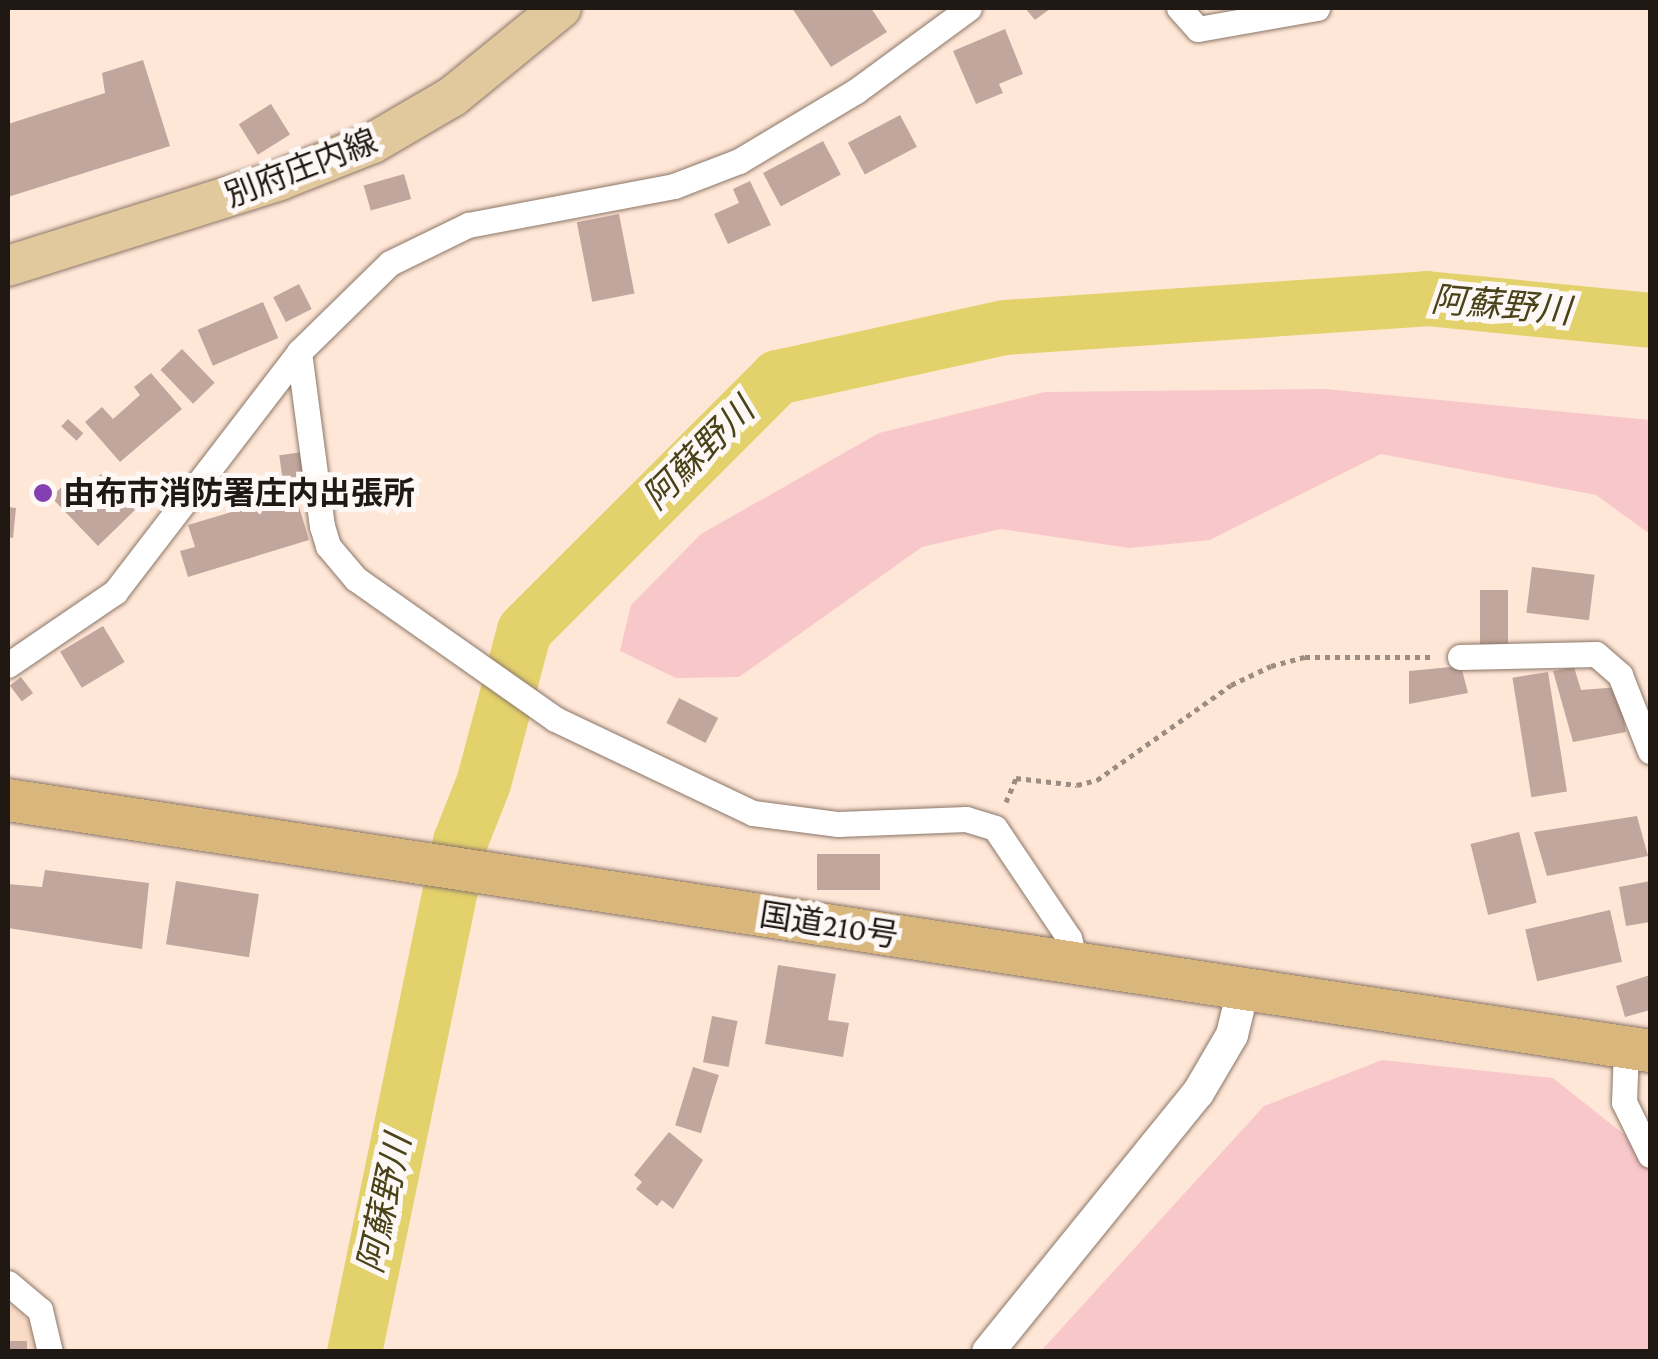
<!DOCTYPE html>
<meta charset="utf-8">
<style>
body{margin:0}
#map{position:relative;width:1658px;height:1359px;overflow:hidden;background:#ffe7d7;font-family:"Crimson Pro","Noto Sans JP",serif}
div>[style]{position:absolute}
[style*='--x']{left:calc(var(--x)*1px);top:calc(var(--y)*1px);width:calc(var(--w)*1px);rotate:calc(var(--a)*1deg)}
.built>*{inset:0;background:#f9dbc6}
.green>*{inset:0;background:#f8c7ca}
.river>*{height:55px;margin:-27.5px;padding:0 27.5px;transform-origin:27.5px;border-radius:27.5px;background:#e3d16c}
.building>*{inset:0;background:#c1a69e;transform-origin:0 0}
.path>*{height:5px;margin-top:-2.5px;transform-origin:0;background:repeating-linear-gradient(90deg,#9d8c81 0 5px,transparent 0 10px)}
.roads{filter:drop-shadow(0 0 2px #8b7667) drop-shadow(0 0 2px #8b7667)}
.minor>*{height:25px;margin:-12.5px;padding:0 12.5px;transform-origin:12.5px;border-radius:12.5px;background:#fff}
.tertiary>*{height:32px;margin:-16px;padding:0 16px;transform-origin:16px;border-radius:16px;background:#fff}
.primary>*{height:40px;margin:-20px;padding:0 20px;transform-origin:20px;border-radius:20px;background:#e2c89d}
.trunk>*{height:42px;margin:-21px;padding:0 21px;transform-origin:21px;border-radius:21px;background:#d8b67c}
.dots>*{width:28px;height:28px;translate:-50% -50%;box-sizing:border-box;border:5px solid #fdf8f5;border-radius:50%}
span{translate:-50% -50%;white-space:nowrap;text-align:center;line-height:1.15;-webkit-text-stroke:10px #fdf8f5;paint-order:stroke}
.street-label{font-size:32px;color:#201812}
.poi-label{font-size:32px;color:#201812;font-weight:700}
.left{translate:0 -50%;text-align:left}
.water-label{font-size:35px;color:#4a4218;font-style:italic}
.frame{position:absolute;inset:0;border:10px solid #201812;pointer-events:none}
</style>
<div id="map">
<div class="built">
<i style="clip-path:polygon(8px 1304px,46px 1335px,48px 1351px,8px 1351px)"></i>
</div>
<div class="green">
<i style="clip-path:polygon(1325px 389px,1650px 420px,1650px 534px,1596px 495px,1381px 454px,1210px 540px,1129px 548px,1001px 529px,922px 547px,739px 677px,676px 678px,620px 651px,631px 605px,701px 534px,879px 433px,1045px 392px)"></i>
<i style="clip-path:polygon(1382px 1060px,1553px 1078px,1650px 1155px,1650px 1351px,1040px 1352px,1264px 1106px)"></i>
</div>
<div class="river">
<i style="--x:354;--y:1352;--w:522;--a:-78.28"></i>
<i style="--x:460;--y:841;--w:62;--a:-68.4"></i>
<i style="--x:483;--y:783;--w:158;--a:-75"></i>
<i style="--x:524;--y:630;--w:358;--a:-45"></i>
<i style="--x:777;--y:377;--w:233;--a:-12.4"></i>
<i style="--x:1005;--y:327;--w:422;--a:-3.9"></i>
<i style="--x:1426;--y:298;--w:225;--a:5.6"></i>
</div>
<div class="building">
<i style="clip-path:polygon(792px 8px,871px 8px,887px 32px,831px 67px)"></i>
<i style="clip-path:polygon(1025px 8px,1051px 8px,1035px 20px)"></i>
<i style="clip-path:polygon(1005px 29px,1023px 74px,999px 84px,1003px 93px,976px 104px,953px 51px)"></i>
<i style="clip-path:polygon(143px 60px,170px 146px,8px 197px,8px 124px,105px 93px,102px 73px)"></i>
<i style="left:271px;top:104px;width:36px;height:38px;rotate:58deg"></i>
<i style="left:900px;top:115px;width:36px;height:59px;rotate:62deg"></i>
<i style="left:823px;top:141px;width:38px;height:68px;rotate:62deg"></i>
<i style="left:404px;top:174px;width:26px;height:42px;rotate:74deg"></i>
<i style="clip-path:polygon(750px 181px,771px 225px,728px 244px,714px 214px,739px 203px,733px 189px)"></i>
<i style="left:619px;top:214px;width:81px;height:43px;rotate:79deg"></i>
<i style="left:299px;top:284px;width:28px;height:29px;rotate:63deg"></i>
<i style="left:263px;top:302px;width:39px;height:71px;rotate:67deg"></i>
<i style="left:182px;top:349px;width:47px;height:30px;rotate:46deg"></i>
<i style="clip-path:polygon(151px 373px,182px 409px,120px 462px,85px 422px,102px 407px,113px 419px,140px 395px,134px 387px)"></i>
<i style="left:68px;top:419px;width:21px;height:10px;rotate:43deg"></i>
<i style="left:303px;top:452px;width:34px;height:24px;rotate:82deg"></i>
<i style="clip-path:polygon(101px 474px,135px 510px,98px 546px,51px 497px,67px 482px,79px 495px)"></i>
<i style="clip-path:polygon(295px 493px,309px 540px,188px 577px,180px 551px,195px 547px,188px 525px)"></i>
<i style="clip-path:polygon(8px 507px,16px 508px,13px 538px,8px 537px)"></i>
<i style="left:1532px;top:567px;width:63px;height:46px;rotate:7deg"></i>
<i style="left:1480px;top:590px;width:28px;height:59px"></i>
<i style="left:103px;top:626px;width:42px;height:50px;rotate:59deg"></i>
<i style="clip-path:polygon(1461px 666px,1468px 693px,1409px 704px,1409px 671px)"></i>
<i style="clip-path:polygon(1574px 667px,1581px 690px,1619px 687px,1626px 732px,1573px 742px,1553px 671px)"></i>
<i style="left:1548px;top:672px;width:121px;height:36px;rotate:81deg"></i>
<i style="left:21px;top:677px;width:20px;height:14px;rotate:53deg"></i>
<i style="left:679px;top:698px;width:44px;height:28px;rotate:27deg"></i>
<i style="clip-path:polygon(1637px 816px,1648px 856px,1547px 876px,1534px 832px)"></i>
<i style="left:1519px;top:832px;width:73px;height:50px;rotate:76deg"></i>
<i style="left:817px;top:854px;width:63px;height:36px"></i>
<i style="clip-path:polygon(45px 870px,149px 883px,142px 949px,8px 928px,8px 884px,42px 887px)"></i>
<i style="left:176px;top:881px;width:84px;height:64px;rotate:9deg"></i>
<i style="clip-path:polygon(1650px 881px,1650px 922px,1626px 926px,1619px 887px)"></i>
<i style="left:1610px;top:910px;width:53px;height:87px;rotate:77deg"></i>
<i style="clip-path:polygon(778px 965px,836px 974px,828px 1020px,849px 1023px,843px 1057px,765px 1044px)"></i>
<i style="clip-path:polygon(1650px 975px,1650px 1010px,1625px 1017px,1616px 986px)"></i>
<i style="left:712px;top:1016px;width:26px;height:47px;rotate:11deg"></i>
<i style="left:693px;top:1067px;width:27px;height:61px;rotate:17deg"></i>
<i style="clip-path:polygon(669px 1132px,703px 1160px,673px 1209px,662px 1200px,657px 1206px,636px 1189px,642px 1182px,634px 1175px)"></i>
<i style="left:8px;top:1341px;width:19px;height:11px"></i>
</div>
<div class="path">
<i style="--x:1006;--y:802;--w:26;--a:-67"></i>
<i style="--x:1016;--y:778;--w:61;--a:6.5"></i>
<i style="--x:1077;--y:785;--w:21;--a:-14"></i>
<i style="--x:1097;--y:780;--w:164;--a:-35.3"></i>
<i style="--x:1231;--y:685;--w:44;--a:-25.4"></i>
<i style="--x:1271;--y:666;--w:35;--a:-15"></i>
<i style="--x:1305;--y:657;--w:127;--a:0"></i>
</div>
<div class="roads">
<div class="minor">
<i style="--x:1179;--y:8;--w:28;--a:48"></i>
<i style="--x:1198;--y:29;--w:121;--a:-10"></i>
<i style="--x:299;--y:352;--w:176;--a:82.5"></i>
<i style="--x:322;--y:526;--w:21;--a:73"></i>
<i style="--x:328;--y:546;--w:43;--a:49.7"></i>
<i style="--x:356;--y:579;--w:243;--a:35.1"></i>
<i style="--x:555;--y:719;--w:219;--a:25.4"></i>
<i style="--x:753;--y:813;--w:86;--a:7.4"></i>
<i style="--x:838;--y:824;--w:128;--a:-2.2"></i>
<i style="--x:966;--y:819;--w:30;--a:17"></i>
<i style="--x:995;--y:828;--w:133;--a:56.1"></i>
<i style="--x:1069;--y:938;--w:27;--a:75"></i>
<i style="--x:1460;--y:657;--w:136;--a:-1.3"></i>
<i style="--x:1596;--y:654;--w:32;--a:41"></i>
<i style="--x:1620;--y:675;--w:82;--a:68.5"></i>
<i style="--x:8;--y:665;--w:130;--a:-34.3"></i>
<i style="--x:115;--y:592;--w:302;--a:-52.5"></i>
<i style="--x:299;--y:352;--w:127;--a:-44.4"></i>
<i style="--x:390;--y:263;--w:87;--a:-26"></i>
<i style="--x:468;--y:225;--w:210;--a:-10.7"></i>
<i style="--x:674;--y:186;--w:70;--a:-21"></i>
<i style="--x:739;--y:161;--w:136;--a:-30.9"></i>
<i style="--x:856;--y:91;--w:140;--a:-36.3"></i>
<i style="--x:1626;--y:1048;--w:54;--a:92.1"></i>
<i style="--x:1624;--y:1102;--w:59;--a:63.9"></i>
<i style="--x:8;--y:1283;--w:42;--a:40.2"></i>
<i style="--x:40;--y:1310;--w:43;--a:76.6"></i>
</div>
<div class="tertiary">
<i style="--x:988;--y:1352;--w:333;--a:-51"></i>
<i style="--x:1198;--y:1093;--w:67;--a:-59.6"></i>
<i style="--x:1232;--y:1035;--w:46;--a:-76.3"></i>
</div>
<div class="primary">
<i style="--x:8;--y:266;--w:285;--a:-17.5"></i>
<i style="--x:280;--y:180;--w:100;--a:-21.7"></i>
<i style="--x:373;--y:143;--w:93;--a:-30.4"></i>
<i style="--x:453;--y:96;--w:139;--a:-39.2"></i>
</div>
<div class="trunk">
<i style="--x:8;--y:800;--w:1661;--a:8.69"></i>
</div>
</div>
<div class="dots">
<i style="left:43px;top:493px;background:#843fb2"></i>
</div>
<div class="street-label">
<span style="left:301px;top:168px;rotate:-21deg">別府庄内線</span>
<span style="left:829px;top:925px;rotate:9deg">国道210号</span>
</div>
<div class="poi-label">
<span class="left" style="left:63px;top:493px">由布市消防署庄内出張所</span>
</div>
<div class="water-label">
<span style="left:1501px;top:306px;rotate:5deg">阿蘇野川</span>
<span style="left:699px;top:454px;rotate:-45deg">阿蘇野川</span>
<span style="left:385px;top:1204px;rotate:-78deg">阿蘇野川</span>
</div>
<div class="frame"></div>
</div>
